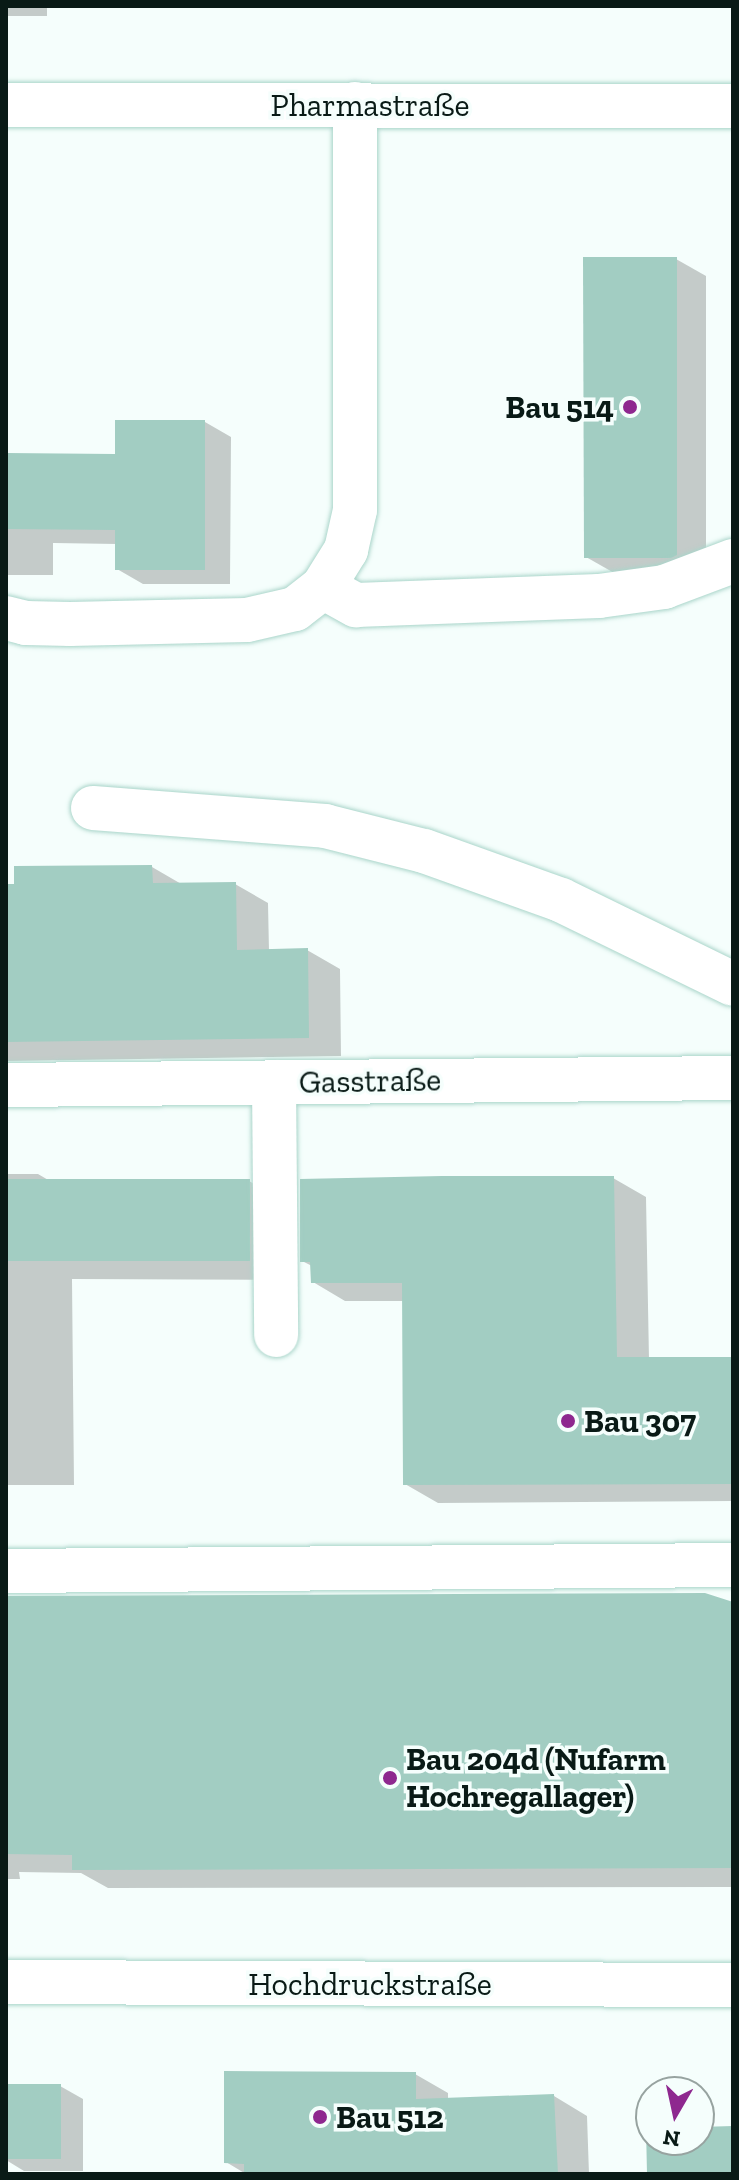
<!DOCTYPE html>
<meta charset="utf-8">
<style>
body{margin:0}
#map{position:relative;width:739px;height:2180px;overflow:hidden;background:#f5fefc;font-family:"Zilla Slab",serif}
div>[style]{position:absolute}
[style*='--x']{left:calc(var(--x)*1px);top:calc(var(--y)*1px);width:calc(var(--w)*1px);rotate:calc(var(--a)*1deg)}
.shadow>*{inset:0;background:#0003;transform-origin:0 0}
.building>*{inset:0;background:#a2cdc2;transform-origin:0 0}
.roads{filter:drop-shadow(0 0 2px #aad5ca) drop-shadow(0 0 2px #aad5ca)}
.minor>*{height:44px;margin:-22px;padding:0 22px;transform-origin:22px;border-radius:22px;background:#fff}
.dots>*{width:22px;height:22px;translate:-50% -50%;box-sizing:border-box;border:4px solid #f5fefc;border-radius:50%}
span{translate:-50% -50%;white-space:nowrap;text-align:center;line-height:1.15;-webkit-text-stroke:7px #f5fefc;paint-order:stroke}
.street-label{font-size:32px;color:#091a16}
.poi-label{font-size:32px;color:#091a16;font-weight:700}
.right{translate:-100% -50%;text-align:right}
.left{translate:0 -50%;text-align:left}
.frame{position:absolute;inset:0;border:8px solid #091a16;pointer-events:none}
.north{position:absolute;left:635px;top:2076px;width:80px;height:80px;box-sizing:border-box;background:#f5fefc;border:2px solid #97a3a0;border-radius:50%;rotate:189deg;font-size:22px;font-weight:700;line-height:32px;text-align:center;color:#091a16}
.north::after{content:'';display:block;margin:auto;width:28px;height:36px;background:#8e288f;clip-path:polygon(50% 0,100% 100%,50% 72%,0 100%)}
</style>
<div id="map">
<div class="shadow">
<i style="left:6px;top:6px;width:41px;height:10px"></i>
<i style="clip-path:polygon(676px 259px,706px 276px,706px 571px,616px 574px,586px 557px)"></i>
<i style="clip-path:polygon(205px 422px,231px 437px,230px 584px,143px 584px,117px 569px,117px 544px,53px 543px,53px 575px,6px 575px,6px 455px,117px 456px)"></i>
<i style="clip-path:polygon(152px 867px,183px 885px,235px 884px,268px 903px,269px 951px,307px 950px,340px 969px,341px 1056px,6px 1061px,6px 886px)"></i>
<i style="clip-path:polygon(6px 1174px,38px 1174px,50px 1181px,249px 1181px,283px 1201px,284px 1280px,72px 1279px,74px 1485px,6px 1485px)"></i>
<i style="clip-path:polygon(613px 1178px,646px 1197px,649px 1359px,733px 1359px,733px 1501px,438px 1503px,405px 1484px,404px 1301px,345px 1301px,313px 1282px,312px 1266px,302px 1261px)"></i>
<i style="clip-path:polygon(6px 1598px,733px 1604px,733px 1887px,108px 1888px,81px 1873px,19px 1872px,20px 1879px,6px 1879px)"></i>
<i style="clip-path:polygon(415px 2074px,448px 2093px,448px 2100px,554px 2096px,587px 2116px,589px 2174px,246px 2174px,226px 2162px)"></i>
<i style="clip-path:polygon(6px 2086px,60px 2086px,83px 2099px,83px 2171px,24px 2171px,6px 2160px)"></i>
</div>
<div class="building">
<i style="clip-path:polygon(583px 257px,677px 257px,677px 555px,671px 558px,584px 558px)"></i>
<i style="clip-path:polygon(115px 420px,205px 420px,205px 570px,115px 570px,115px 530px,6px 529px,6px 453px,115px 454px)"></i>
<i style="clip-path:polygon(152px 865px,153px 883px,236px 882px,237px 950px,308px 948px,309px 1038px,6px 1042px,6px 884px,14px 884px,14px 866px)"></i>
<i style="clip-path:polygon(442px 1176px,614px 1176px,617px 1357px,733px 1357px,733px 1484px,403px 1485px,402px 1283px,311px 1283px,310px 1262px,300px 1262px,300px 1179px)"></i>
<i style="left:6px;top:1179px;width:244px;height:82px"></i>
<i style="clip-path:polygon(705px 1593px,733px 1602px,733px 1868px,72px 1870px,72px 1855px,6px 1854px,6px 1596px)"></i>
<i style="clip-path:polygon(224px 2071px,416px 2072px,416px 2099px,554px 2094px,558px 2174px,244px 2174px,244px 2164px,224px 2163px)"></i>
<i style="left:6px;top:2084px;width:55px;height:75px"></i>
<i style="clip-path:polygon(733px 2126px,733px 2174px,647px 2174px,646px 2128px,651px 2128px,651px 2140px,699px 2140px,699px 2127px)"></i>
</div>
<div class="roads">
<div class="minor">
<i style="--x:6;--y:105;--w:727;--a:0.08"></i>
<i style="--x:323;--y:587;--w:38;--a:29"></i>
<i style="--x:356;--y:605;--w:243;--a:-2.1"></i>
<i style="--x:599;--y:596;--w:66;--a:-7.9"></i>
<i style="--x:664;--y:587;--w:74;--a:-20.6"></i>
<i style="--x:6;--y:618;--w:21;--a:14"></i>
<i style="--x:26;--y:623;--w:44;--a:1.3"></i>
<i style="--x:70;--y:624;--w:177;--a:-1.3"></i>
<i style="--x:247;--y:620;--w:49;--a:-12.9"></i>
<i style="--x:295;--y:609;--w:36;--a:-38"></i>
<i style="--x:323;--y:587;--w:44;--a:-58.1"></i>
<i style="--x:346;--y:550;--w:41;--a:-77.3"></i>
<i style="--x:355;--y:510;--w:406;--a:-90"></i>
<i style="--x:93;--y:808;--w:233;--a:4.4"></i>
<i style="--x:325;--y:826;--w:102;--a:14.2"></i>
<i style="--x:424;--y:851;--w:145;--a:19.7"></i>
<i style="--x:561;--y:900;--w:191;--a:26"></i>
<i style="--x:274;--y:1082;--w:253;--a:89.5"></i>
<i style="--x:6;--y:1085;--w:727;--a:-0.55"></i>
<i style="--x:6;--y:1571;--w:727;--a:-0.47"></i>
<i style="--x:6;--y:1982;--w:727;--a:0.24"></i>
</div>
</div>
<div class="dots">
<i style="left:630px;top:407px;background:#8e288f"></i>
<i style="left:568px;top:1421px;background:#8e288f"></i>
<i style="left:390px;top:1778px;background:#8e288f"></i>
<i style="left:320px;top:2117px;background:#8e288f"></i>
</div>
<div class="street-label">
<span style="left:370px;top:105px">Pharmastraße</span>
<span style="left:370px;top:1081px;rotate:-1deg">Gasstraße</span>
<span style="left:370px;top:1984px">Hochdruckstraße</span>
</div>
<div class="poi-label">
<span class="right" style="left:614px;top:407px">Bau 514</span>
<span class="left" style="left:584px;top:1421px">Bau 307</span>
<span class="left" style="left:406px;top:1778px">Bau 204d (Nufarm<br>Hochregallager)</span>
<span class="left" style="left:336px;top:2117px">Bau 512</span>
</div>
<div class="frame"></div>
<div class="north">N</div>
</div>
